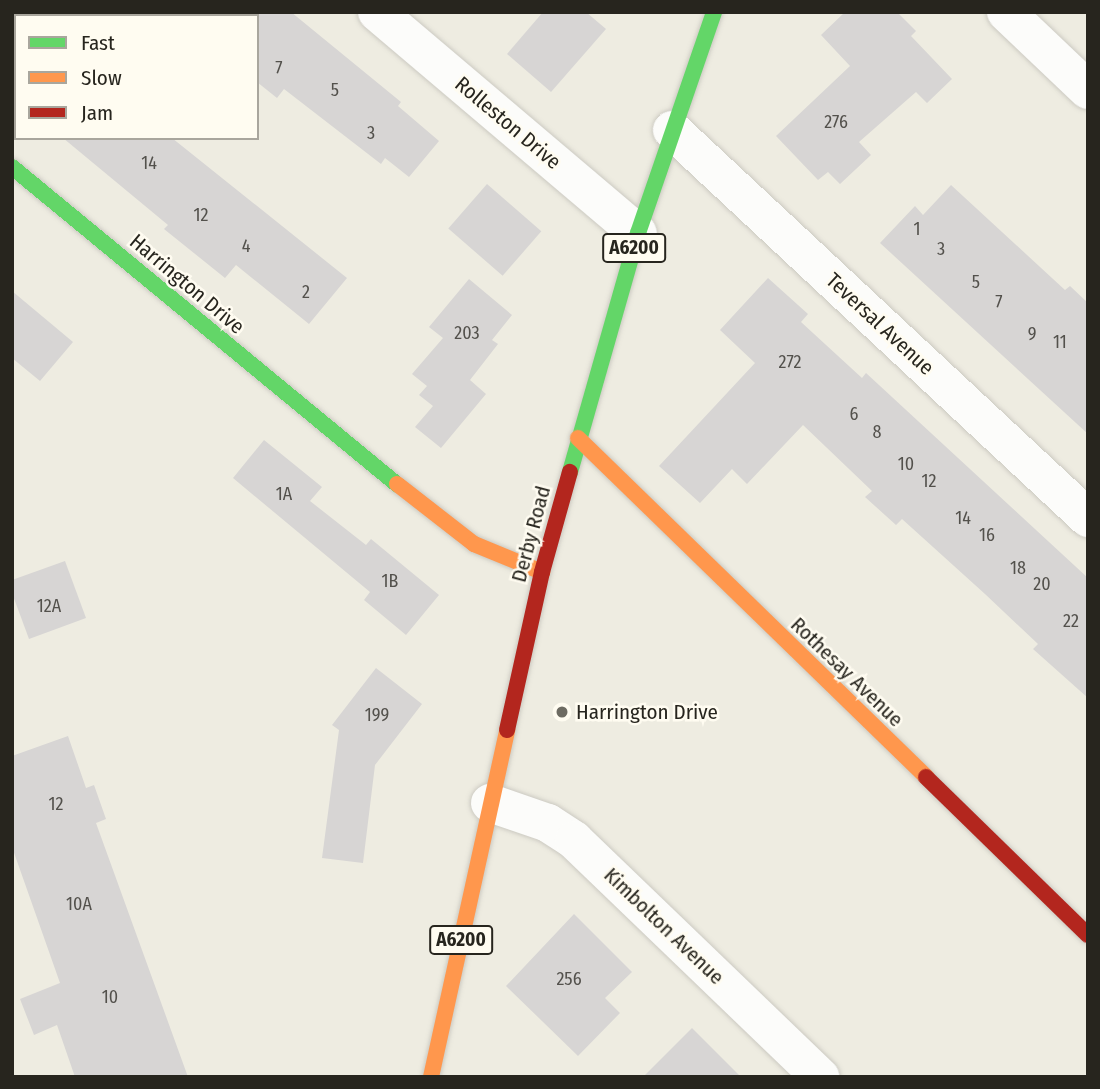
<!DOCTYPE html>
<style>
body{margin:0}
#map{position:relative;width:1100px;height:1089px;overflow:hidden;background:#eeece1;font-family:"Fira Sans Condensed",sans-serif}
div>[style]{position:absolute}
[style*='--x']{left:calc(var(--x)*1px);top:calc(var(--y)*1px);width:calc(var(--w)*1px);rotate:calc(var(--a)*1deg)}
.building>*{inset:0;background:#d7d5d4;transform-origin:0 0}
.roads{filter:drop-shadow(0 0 2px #cccac2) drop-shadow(0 0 2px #cccac2)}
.street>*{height:38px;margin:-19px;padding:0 19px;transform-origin:19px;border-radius:19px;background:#fcfcfa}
.fast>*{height:16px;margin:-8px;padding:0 8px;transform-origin:8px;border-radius:8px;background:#63d668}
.slow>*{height:16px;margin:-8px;padding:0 8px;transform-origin:8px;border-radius:8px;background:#ff974d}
.jam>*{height:16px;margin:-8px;padding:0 8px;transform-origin:8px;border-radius:8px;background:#b3261e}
.dots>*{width:19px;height:19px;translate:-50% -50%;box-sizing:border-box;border:4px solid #fffcf1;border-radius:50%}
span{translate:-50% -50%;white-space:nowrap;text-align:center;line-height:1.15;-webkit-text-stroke:5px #fffcf1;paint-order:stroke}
.number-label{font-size:18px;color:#53514c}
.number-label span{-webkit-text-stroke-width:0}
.shield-label span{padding:2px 5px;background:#fffcf1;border:2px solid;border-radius:5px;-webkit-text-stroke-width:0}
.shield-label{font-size:19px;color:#27251e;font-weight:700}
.street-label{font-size:21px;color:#27251e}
.poi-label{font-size:21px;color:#27251e}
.left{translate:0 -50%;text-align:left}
.frame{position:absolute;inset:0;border:14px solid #27251e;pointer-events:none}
.legend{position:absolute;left:14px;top:14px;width:245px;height:126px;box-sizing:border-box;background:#fffcf1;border:2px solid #a9a69d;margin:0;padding:9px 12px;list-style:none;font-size:21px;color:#27251e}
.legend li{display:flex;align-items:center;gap:14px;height:35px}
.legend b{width:35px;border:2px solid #a9a69d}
</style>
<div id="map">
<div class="building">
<i style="clip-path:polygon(257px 12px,291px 12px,401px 102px,398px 106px,439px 141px,409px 177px,385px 158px,381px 164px,284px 89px,277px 98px,257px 82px)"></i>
<i style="clip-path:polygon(543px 12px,586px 12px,606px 29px,551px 92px,507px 54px)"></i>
<i style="clip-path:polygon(845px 12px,897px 12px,916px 31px,911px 36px,952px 79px,927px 103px,916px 92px,859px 142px,871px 155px,840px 184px,828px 172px,818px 180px,776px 136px,850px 66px,821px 35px)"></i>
<i style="clip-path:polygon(63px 138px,172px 138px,347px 278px,309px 324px,236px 265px,225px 278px,164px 229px,168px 225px)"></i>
<i style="left:487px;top:184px;width:72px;height:59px;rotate:41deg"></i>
<i style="clip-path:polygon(951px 185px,1065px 290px,1070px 286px,1088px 303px,1088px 434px,880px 243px,915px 206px,923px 215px)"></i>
<i style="clip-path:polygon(768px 278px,808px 314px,801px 322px,862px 378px,866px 373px,1088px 578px,1088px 698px,1033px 649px,1038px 644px,985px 594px,902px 519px,896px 525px,865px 497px,872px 491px,803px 425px,747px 484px,732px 469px,700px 503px,659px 466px,755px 363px,720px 330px)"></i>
<i style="clip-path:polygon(469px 279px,512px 315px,492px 340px,498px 344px,470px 380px,486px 394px,441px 448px,415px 427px,433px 406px,419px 395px,427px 386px,412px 374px,443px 338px,429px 327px)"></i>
<i style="clip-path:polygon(12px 291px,73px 342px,40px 381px,12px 358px)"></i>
<i style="clip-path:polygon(264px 440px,322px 487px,310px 501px,366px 545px,371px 539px,439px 595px,406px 635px,364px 600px,370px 592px,233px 478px)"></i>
<i style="clip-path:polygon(65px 561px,86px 618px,29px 639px,12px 593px,12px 580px)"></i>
<i style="clip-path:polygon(376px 668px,422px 704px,375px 765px,363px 863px,322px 858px,339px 730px,332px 725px)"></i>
<i style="clip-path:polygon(68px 736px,86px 788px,94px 785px,106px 819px,96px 823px,188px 1077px,75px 1077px,57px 1025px,34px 1035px,20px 999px,60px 983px,12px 847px,12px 756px)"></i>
<i style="clip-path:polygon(574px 914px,632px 972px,605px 998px,620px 1013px,578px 1056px,506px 986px)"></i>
<i style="clip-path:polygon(692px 1028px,741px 1077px,643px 1077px)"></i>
</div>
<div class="roads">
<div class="street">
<i style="--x:377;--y:12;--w:342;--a:40.3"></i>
<i style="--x:1006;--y:12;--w:113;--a:43.6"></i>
<i style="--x:672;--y:130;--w:569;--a:43.01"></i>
<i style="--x:490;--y:803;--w:61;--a:19"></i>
<i style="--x:548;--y:823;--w:31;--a:33"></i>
<i style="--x:574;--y:840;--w:342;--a:43.9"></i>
</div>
<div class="fast">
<i style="--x:12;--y:167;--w:499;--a:39.5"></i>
<i style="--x:570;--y:472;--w:248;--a:-74.1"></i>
<i style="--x:638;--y:233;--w:234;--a:-71"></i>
</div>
<div class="slow">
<i style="--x:578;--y:438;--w:486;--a:44.2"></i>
<i style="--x:397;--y:484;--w:98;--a:37.9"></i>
<i style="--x:474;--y:544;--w:74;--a:22.4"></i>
<i style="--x:431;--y:1077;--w:355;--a:-77.6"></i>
</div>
<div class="jam">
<i style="--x:507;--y:730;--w:162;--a:-77.5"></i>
<i style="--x:542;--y:572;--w:104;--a:-74.4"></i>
<i style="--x:926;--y:777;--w:226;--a:44.3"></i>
</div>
</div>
<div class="dots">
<i style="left:562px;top:712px;background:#6d6b62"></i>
</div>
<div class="number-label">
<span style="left:279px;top:68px">7</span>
<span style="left:335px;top:90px">5</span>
<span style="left:836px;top:122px">276</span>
<span style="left:371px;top:133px">3</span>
<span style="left:149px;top:163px">14</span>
<span style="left:201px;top:215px">12</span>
<span style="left:917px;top:229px">1</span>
<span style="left:246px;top:246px">4</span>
<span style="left:941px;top:249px">3</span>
<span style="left:976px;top:282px">5</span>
<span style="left:306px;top:292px">2</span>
<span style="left:999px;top:302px">7</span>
<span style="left:467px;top:333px">203</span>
<span style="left:1032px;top:334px">9</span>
<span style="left:1060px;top:342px">11</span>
<span style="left:790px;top:362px">272</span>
<span style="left:854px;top:414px">6</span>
<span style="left:877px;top:432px">8</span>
<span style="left:906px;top:464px">10</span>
<span style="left:929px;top:481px">12</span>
<span style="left:284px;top:494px">1A</span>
<span style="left:963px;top:518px">14</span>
<span style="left:987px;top:535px">16</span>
<span style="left:1018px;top:568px">18</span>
<span style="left:390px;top:581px">1B</span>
<span style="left:1042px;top:584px">20</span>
<span style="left:49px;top:606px">12A</span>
<span style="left:1071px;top:621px">22</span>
<span style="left:377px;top:715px">199</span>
<span style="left:56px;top:804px">12</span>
<span style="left:79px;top:904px">10A</span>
<span style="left:569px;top:979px">256</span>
<span style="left:110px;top:997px">10</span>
</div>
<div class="shield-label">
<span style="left:634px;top:248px">A6200</span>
<span style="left:461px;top:940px">A6200</span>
</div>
<div class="street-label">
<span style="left:508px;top:123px;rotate:40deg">Rolleston Drive</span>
<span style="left:187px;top:284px;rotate:40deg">Harrington Drive</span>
<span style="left:880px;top:324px;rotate:43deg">Teversal Avenue</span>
<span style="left:531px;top:534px;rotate:-75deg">Derby Road</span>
<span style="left:847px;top:672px;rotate:44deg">Rothesay Avenue</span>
<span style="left:664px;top:926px;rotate:44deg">Kimbolton Avenue</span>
</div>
<div class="poi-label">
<span class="left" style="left:576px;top:712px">Harrington Drive</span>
</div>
<div class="frame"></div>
<ul class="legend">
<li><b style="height:9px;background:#63d668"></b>Fast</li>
<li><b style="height:9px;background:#ff974d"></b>Slow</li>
<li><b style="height:9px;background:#b3261e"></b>Jam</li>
</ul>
</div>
